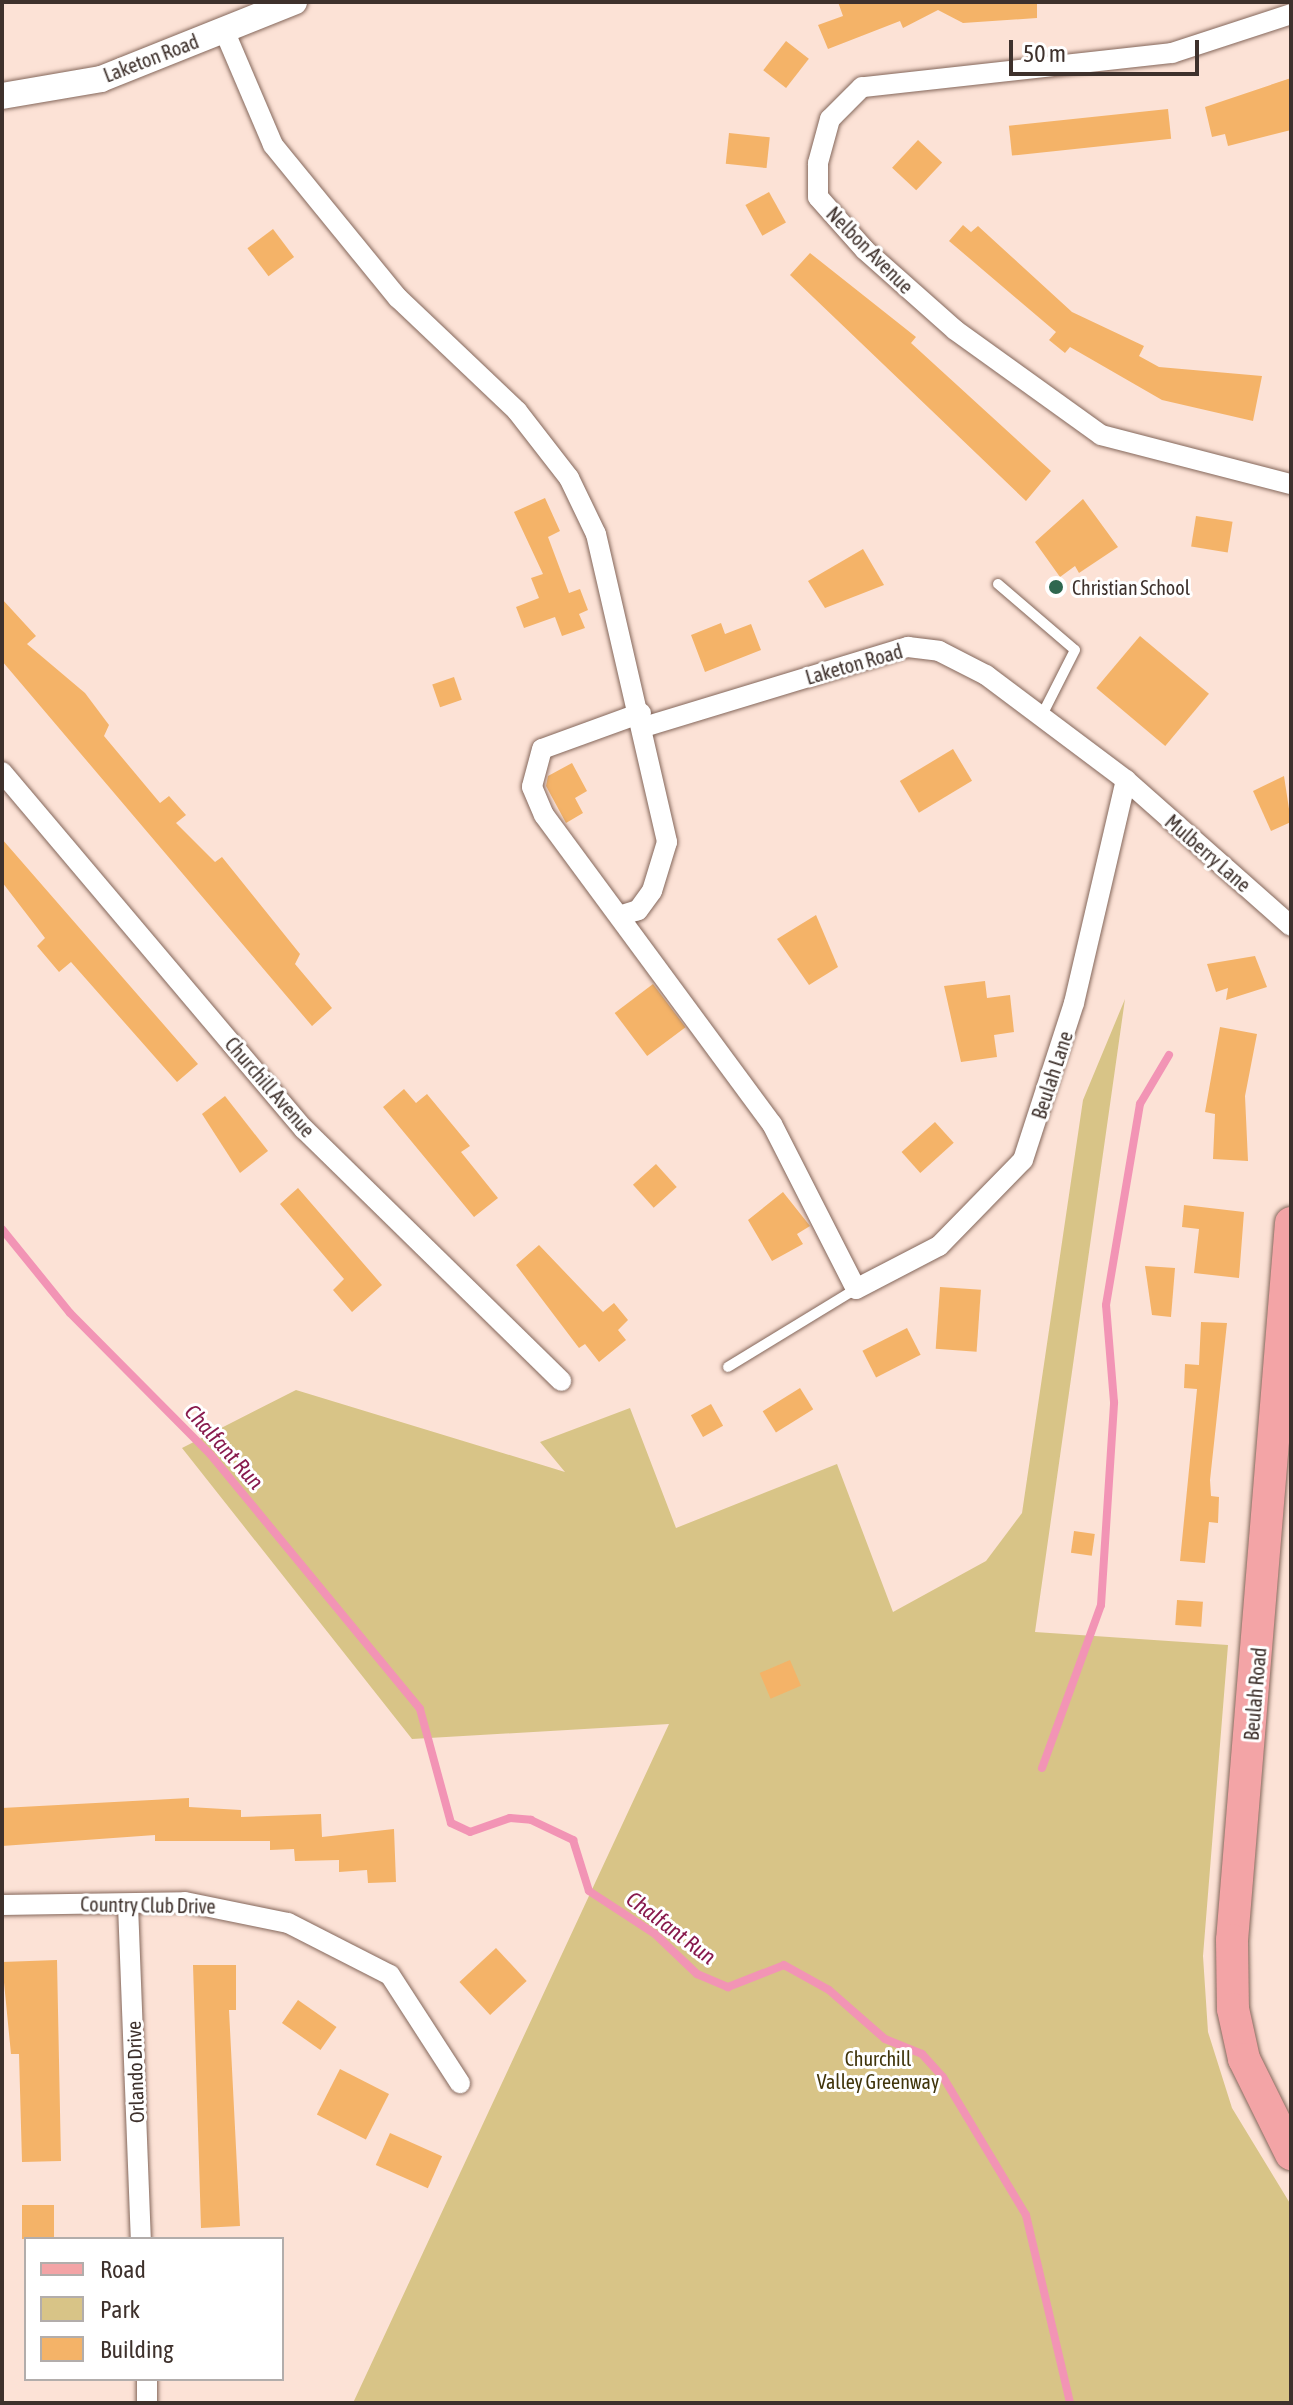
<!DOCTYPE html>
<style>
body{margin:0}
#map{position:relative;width:1293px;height:2405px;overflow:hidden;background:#fce2d6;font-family:"Asap Condensed",sans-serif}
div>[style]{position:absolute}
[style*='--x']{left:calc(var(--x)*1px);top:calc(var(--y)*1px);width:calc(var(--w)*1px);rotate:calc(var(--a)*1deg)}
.green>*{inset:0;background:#d8c487}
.stream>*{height:8px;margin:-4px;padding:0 4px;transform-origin:4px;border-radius:4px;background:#f294b5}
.building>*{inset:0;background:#f4b368;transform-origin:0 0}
.roads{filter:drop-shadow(0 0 2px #84675b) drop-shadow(0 0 2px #84675b)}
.service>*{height:10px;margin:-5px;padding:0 5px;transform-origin:5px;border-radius:5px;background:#fff}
.minor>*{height:20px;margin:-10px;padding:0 10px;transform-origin:10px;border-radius:10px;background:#fff}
.tertiary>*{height:26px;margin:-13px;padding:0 13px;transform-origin:13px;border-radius:13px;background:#fff}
.primary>*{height:32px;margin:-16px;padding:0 16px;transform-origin:16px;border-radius:16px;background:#f3a4a6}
.dots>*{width:22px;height:22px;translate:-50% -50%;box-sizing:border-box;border:4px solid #fff;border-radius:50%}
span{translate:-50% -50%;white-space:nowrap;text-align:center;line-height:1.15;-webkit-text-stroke:6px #fff;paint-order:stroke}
.street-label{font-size:20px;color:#3e312c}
.poi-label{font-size:20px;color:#3e312c}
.left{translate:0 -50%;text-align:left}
.park-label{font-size:20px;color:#40340a}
.water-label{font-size:22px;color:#881a4d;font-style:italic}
.frame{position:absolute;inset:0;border:4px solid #3e312c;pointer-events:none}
.legend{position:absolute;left:24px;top:2237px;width:260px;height:144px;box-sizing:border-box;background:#fff;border:2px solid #b2adab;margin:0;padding:10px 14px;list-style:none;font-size:24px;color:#3e312c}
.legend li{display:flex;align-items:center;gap:16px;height:40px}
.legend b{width:40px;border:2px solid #b2adab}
.scale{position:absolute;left:1009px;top:40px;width:190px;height:36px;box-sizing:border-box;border:4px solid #3e312c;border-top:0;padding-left:10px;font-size:24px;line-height:28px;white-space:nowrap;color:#3e312c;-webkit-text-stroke:6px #fff;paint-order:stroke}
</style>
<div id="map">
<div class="green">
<i style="clip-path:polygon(1125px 999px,1035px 1632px,1228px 1645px,1203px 1956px,1208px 2032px,1232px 2108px,1291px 2205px,1291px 2403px,353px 2403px,669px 1724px,412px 1739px,182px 1448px,296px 1390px,565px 1472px,540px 1442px,630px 1408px,676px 1528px,837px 1464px,893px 1612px,986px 1561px,1022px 1513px,1083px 1100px)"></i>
</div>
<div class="stream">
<i style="--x:2;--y:1229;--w:108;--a:51"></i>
<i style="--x:70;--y:1313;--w:199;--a:45.2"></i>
<i style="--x:210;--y:1454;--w:330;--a:50.5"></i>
<i style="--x:420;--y:1709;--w:118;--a:74.8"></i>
<i style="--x:451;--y:1823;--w:21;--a:25"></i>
<i style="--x:470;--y:1832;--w:42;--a:-19.3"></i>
<i style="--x:510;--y:1818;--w:21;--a:5"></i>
<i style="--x:531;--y:1820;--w:47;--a:25.5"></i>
<i style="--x:573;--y:1840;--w:53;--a:72.6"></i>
<i style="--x:589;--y:1891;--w:79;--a:33.1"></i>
<i style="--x:655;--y:1934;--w:58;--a:43.6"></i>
<i style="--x:697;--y:1974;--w:34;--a:23"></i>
<i style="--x:728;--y:1987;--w:60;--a:-21.4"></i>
<i style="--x:784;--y:1965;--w:51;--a:29.1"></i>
<i style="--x:829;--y:1990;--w:74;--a:41.2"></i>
<i style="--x:885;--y:2039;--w:40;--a:22"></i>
<i style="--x:922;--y:2054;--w:31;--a:48"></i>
<i style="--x:943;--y:2077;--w:161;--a:59"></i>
<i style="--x:1026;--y:2215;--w:193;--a:76.8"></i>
<i style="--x:1042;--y:1768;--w:173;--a:-70.1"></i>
<i style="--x:1101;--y:1605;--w:203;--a:-86.3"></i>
<i style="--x:1114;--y:1402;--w:97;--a:-94.7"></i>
<i style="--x:1106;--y:1305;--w:204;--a:-80.4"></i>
<i style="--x:1140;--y:1104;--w:57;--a:-59.4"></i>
</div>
<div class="building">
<i style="clip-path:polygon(838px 2px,1037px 2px,1037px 18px,963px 23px,938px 10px,903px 28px,900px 21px,828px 49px,818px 25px,843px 16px)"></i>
<i style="left:786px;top:41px;width:29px;height:37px;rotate:38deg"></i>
<i style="clip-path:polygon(1291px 78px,1291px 130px,1228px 146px,1225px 134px,1212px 137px,1205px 107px)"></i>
<i style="left:1168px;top:109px;width:30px;height:160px;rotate:84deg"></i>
<i style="left:729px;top:133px;width:41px;height:31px;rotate:6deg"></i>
<i style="left:918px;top:140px;width:33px;height:38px;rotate:43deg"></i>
<i style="left:769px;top:192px;width:35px;height:27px;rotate:61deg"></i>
<i style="clip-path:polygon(963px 225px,971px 232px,978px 226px,1072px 312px,1144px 346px,1139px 356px,1159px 367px,1262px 376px,1253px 421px,1162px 400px,1070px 347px,1065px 353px,1049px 340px,1056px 332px,949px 241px)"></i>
<i style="left:273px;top:229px;width:35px;height:32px;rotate:53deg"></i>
<i style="clip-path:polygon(810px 253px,916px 337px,911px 343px,1051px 471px,1026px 501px,790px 275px)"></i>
<i style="clip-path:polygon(545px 498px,560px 531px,548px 537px,569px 593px,580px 589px,588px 610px,579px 614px,585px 628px,562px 636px,555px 617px,524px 628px,516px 607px,539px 598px,531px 578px,543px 574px,514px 512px)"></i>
<i style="clip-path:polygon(1083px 499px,1118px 547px,1079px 573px,1075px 566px,1060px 577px,1035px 542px)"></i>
<i style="left:1196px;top:516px;width:37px;height:31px;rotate:9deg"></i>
<i style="clip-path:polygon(863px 549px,884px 585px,825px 608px,808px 581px)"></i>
<i style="clip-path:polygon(2px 599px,36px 636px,27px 644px,85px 693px,109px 725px,104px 736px,160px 803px,169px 796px,186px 815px,176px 823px,215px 862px,222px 857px,300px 954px,295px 964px,332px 1008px,312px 1026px,2px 661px)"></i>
<i style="clip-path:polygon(721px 623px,725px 634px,751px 624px,761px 650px,705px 672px,691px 635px)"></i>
<i style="left:1140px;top:636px;width:90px;height:68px;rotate:40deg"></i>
<i style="left:454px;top:677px;width:24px;height:23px;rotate:71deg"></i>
<i style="left:953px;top:749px;width:37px;height:62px;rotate:59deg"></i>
<i style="clip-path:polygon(572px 763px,587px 791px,575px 798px,583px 813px,566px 823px,546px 786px,548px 776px)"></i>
<i style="clip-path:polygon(1284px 776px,1291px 822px,1271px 831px,1253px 791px)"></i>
<i style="clip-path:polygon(2px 839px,198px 1064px,177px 1082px,71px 962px,59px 972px,37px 946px,45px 938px,2px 882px)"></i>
<i style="clip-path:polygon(816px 915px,838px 967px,809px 985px,777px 939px)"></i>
<i style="clip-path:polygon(1255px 956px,1267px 987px,1226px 1000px,1228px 988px,1216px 992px,1207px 964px)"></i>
<i style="clip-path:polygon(985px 981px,987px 998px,1010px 995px,1014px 1032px,994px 1035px,997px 1057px,961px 1062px,944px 986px)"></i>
<i style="left:653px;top:984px;width:54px;height:48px;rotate:53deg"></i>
<i style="clip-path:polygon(1220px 1027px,1257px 1034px,1245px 1096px,1248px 1161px,1213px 1159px,1215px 1114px,1205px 1112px)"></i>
<i style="clip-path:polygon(404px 1089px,416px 1103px,427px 1094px,470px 1146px,461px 1152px,498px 1198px,474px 1217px,383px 1107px)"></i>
<i style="clip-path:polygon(225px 1096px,268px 1151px,240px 1173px,202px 1114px)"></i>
<i style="left:935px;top:1122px;width:28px;height:45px;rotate:48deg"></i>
<i style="left:656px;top:1164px;width:31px;height:31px;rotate:48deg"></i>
<i style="clip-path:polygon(298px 1188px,382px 1285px,352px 1312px,333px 1290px,344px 1279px,280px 1204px)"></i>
<i style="clip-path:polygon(783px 1192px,810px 1226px,797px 1234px,803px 1244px,772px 1261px,748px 1220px)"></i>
<i style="clip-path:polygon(1184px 1205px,1244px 1212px,1239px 1278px,1194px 1273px,1199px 1229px,1182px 1227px)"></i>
<i style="clip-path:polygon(539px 1245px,603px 1312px,614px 1303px,628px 1320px,618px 1330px,626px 1340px,599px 1362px,585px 1344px,579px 1348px,516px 1265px)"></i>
<i style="clip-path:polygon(1145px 1266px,1175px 1268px,1171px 1317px,1152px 1315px)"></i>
<i style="left:940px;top:1287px;width:41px;height:62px;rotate:4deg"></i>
<i style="clip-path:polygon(1201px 1322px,1227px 1323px,1210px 1480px,1211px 1496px,1219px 1497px,1218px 1523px,1209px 1522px,1205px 1563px,1180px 1561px,1197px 1389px,1184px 1388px,1185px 1364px,1199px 1365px)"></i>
<i style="left:907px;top:1328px;width:30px;height:50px;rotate:63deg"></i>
<i style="left:800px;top:1388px;width:25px;height:44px;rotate:58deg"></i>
<i style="left:711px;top:1404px;width:25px;height:23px;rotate:61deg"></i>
<i style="left:1074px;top:1531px;width:21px;height:22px;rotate:8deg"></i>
<i style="left:1177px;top:1600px;width:26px;height:25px;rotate:4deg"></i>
<i style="left:790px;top:1660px;width:28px;height:33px;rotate:67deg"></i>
<i style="clip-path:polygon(189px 1798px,189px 1807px,241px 1810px,241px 1817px,321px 1814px,322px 1837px,394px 1829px,396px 1882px,368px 1883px,367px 1870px,339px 1872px,339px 1860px,295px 1861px,294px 1849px,270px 1850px,270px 1841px,155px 1841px,155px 1835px,2px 1846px,2px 1808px)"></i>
<i style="left:496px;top:1948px;width:45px;height:50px;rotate:47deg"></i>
<i style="clip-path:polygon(57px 1960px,61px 2161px,22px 2162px,19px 2054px,11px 2054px,2px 1962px)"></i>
<i style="clip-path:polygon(193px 1965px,236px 1965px,236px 2010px,229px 2010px,240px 2226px,201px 2228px)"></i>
<i style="left:298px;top:2000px;width:47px;height:28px;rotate:35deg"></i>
<i style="left:340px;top:2069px;width:55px;height:51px;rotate:27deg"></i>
<i style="left:390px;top:2133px;width:57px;height:35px;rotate:24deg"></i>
<i style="left:22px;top:2205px;width:32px;height:34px"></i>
</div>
<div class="roads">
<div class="service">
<i style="--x:998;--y:584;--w:101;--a:40.6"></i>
<i style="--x:1075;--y:650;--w:75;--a:116.9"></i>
<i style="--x:728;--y:1367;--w:150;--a:-31.4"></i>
</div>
<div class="minor">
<i style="--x:1291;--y:14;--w:125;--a:161.9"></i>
<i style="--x:1172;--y:53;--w:312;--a:173.7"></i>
<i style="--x:862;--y:87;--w:45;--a:135"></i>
<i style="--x:830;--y:119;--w:46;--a:105.3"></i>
<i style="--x:818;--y:163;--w:34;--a:90"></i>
<i style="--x:818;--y:197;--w:71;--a:48.4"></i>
<i style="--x:865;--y:250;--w:120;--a:41.6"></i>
<i style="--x:955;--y:330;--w:180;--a:35.7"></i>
<i style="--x:1101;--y:435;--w:196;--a:14.5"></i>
<i style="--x:224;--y:30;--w:125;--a:66.9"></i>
<i style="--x:273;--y:145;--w:198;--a:50.8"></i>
<i style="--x:398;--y:298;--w:164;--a:43.5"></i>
<i style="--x:517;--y:411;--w:85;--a:52.2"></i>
<i style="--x:569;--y:478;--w:62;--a:64.3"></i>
<i style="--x:596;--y:534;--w:316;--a:77"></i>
<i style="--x:667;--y:842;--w:51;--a:107"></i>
<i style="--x:652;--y:891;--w:24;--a:126"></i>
<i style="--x:638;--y:910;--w:19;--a:162"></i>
<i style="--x:641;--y:713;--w:105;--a:160"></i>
<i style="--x:542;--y:749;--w:39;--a:105"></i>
<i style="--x:532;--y:787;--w:30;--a:67"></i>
<i style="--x:544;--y:815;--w:384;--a:53.6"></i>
<i style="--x:772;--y:1124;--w:185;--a:63"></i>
<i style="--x:856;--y:1289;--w:93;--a:-27.4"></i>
<i style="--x:939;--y:1246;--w:120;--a:-45.7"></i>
<i style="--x:1023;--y:1160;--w:165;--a:-72"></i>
<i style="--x:1074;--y:1003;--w:229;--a:-76.9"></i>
<i style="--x:644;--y:727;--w:276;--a:-16.9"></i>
<i style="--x:908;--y:647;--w:31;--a:7"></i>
<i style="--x:939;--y:651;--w:53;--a:27.1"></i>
<i style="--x:986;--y:675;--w:175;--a:36.9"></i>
<i style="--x:1126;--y:780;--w:220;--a:41.5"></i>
<i style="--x:2;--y:772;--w:468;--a:49.8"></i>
<i style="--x:304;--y:1129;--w:360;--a:44.4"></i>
<i style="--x:2;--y:1905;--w:183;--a:-0.9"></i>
<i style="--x:185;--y:1902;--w:105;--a:11.5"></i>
<i style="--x:288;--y:1923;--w:114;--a:27"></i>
<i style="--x:390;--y:1975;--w:129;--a:57.1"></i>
<i style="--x:128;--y:1905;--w:334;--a:87.8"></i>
<i style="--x:147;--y:2379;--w:24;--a:90"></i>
</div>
<div class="tertiary">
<i style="--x:2;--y:96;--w:100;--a:-9.7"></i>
<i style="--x:101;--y:79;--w:208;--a:-21.8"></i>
</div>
<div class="primary">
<i style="--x:1291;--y:1223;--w:719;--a:94.7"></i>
<i style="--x:1232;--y:1940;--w:69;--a:89.2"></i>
<i style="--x:1233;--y:2009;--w:51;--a:77.6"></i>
<i style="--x:1244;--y:2059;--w:106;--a:63.7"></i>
</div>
</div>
<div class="dots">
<i style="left:1056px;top:587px;background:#2f674f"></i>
</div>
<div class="street-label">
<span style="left:151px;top:58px;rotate:-21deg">Laketon Road</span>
<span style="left:870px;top:250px;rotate:45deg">Nelbon Avenue</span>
<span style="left:854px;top:664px;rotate:-16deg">Laketon Road</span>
<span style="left:1208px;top:853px;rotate:41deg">Mulberry Lane</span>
<span style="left:1052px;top:1075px;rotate:-72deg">Beulah Lane</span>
<span style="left:270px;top:1087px;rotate:49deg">Churchill Avenue</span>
<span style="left:1255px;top:1694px;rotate:-85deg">Beulah Road</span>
<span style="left:148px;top:1905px;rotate:1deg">Country Club Drive</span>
<span style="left:135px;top:2072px;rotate:-92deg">Orlando Drive</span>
</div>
<div class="poi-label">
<span class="left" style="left:1072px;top:587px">Christian School</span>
</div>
<div class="park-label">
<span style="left:878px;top:2070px">Churchill<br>Valley Greenway</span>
</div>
<div class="water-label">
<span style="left:224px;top:1447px;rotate:48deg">Chalfant Run</span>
<span style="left:671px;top:1928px;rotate:37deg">Chalfant Run</span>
</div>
<div class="frame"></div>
<ul class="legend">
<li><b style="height:10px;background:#f3a4a6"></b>Road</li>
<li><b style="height:22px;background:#d8c487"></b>Park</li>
<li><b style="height:22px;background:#f4b368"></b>Building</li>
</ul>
<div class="scale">50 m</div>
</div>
